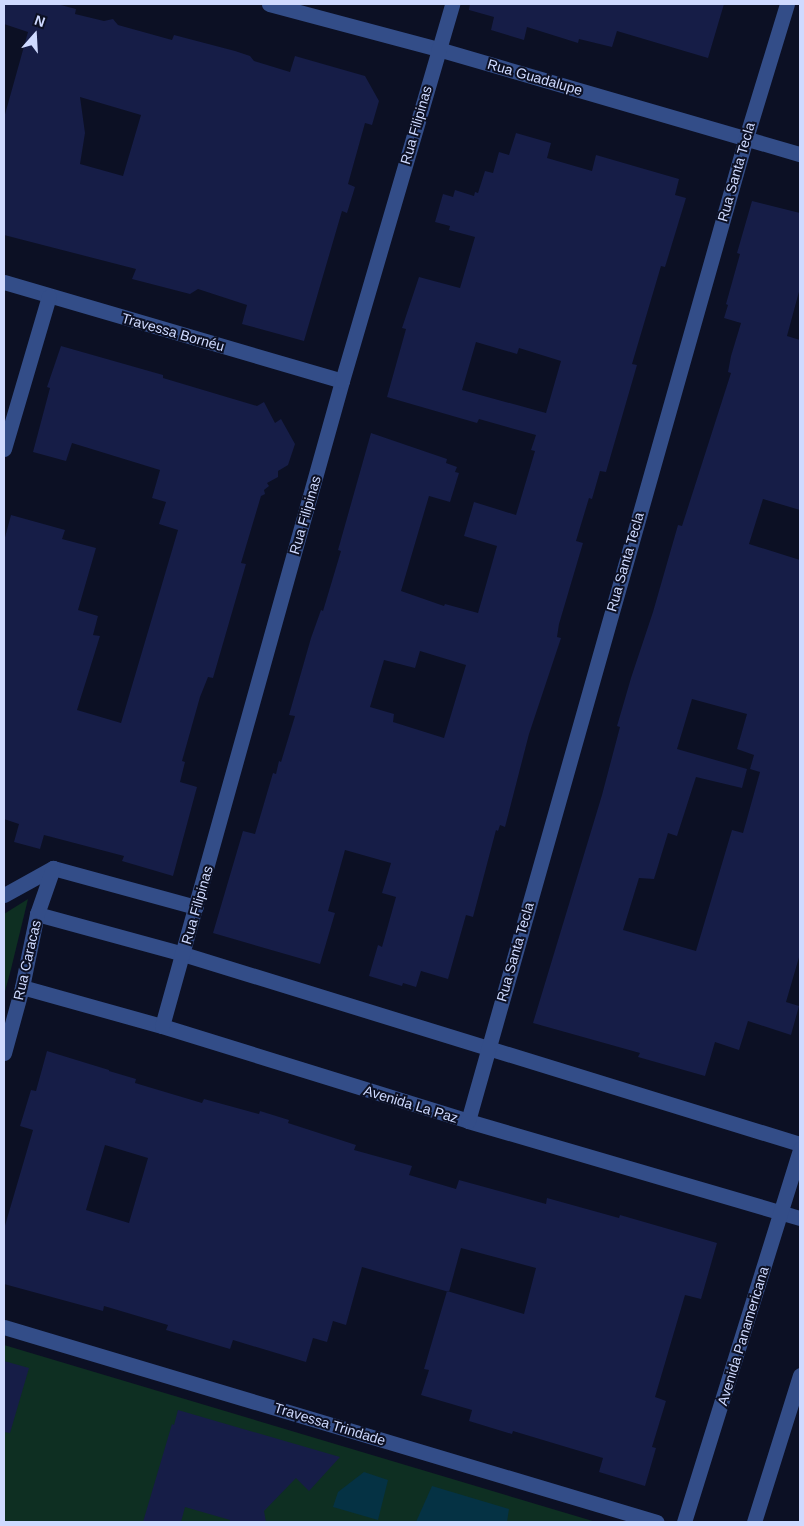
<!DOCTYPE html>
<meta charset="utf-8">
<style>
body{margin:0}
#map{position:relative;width:804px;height:1526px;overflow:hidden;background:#0c1024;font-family:Helvetica,sans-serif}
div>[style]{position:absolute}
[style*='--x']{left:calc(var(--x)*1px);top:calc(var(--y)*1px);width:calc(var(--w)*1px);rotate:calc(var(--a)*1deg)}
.green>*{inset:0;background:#0e2f22}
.water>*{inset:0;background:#053244}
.building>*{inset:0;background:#161d47}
.minor>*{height:15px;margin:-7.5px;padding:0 7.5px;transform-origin:7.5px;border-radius:7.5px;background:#334d88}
span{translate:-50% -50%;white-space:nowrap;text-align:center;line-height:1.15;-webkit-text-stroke:4px #0c1024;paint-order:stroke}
.street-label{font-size:14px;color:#cfdaff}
.frame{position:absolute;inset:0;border:5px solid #cfdaff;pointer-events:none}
.north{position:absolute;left:10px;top:10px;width:50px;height:50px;-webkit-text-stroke:4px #0c1024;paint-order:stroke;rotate:19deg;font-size:14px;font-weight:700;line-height:20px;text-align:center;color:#cfdaff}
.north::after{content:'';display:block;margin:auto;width:18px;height:22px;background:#cfdaff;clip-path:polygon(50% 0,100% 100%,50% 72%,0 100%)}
</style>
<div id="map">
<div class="green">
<i style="clip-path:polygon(28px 899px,11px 969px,4px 995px,4px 914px)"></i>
<i style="clip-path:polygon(4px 1345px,596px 1522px,4px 1522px)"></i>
</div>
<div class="water">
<i style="clip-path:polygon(364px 1472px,388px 1480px,378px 1520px,333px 1507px,338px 1492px)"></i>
<i style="clip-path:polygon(432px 1486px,509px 1509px,507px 1522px,416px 1522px)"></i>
</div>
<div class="building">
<i style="clip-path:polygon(evenodd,4px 4px,57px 4px,76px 9px,75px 14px,104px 21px,113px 19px,118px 25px,172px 40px,174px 35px,235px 51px,250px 56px,254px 61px,290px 72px,295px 56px,365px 76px,379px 101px,372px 125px,365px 123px,348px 184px,355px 187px,347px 213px,342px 211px,304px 341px,242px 324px,247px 305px,198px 289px,190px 294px,132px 279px,136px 269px,4px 235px,4px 118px,28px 32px,4px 24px,4px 4px,80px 97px,141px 115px,123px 176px,80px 164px,85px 133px,80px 97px)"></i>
<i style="clip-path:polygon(470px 4px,724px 4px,708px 58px,617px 31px,612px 47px,579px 39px,578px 43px,527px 27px,524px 40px,491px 30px,494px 17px,469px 10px)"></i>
<i style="clip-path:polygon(evenodd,516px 133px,551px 143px,547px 158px,592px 171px,596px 155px,679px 179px,675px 195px,686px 198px,665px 267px,661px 266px,632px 364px,637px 365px,606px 472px,600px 471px,592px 499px,589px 498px,576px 541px,583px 543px,559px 624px,557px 637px,561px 638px,529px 734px,505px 827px,500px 825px,498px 831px,496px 830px,473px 917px,466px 915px,448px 979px,421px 971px,416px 987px,403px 983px,402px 986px,369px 976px,378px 945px,382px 947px,396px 897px,382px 893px,391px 863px,345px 850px,328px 911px,335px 913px,320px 964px,213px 933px,243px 831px,255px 834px,273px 773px,276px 774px,279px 761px,281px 762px,295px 716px,289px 715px,311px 638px,321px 610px,323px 611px,341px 551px,338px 550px,371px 433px,447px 459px,446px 463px,457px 467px,455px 472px,459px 473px,450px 502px,429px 496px,401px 591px,444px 606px,445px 604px,478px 613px,497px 546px,464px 536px,474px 502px,516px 515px,535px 451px,531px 450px,536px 435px,479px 419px,477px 423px,387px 397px,406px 329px,402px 328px,419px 277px,460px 288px,475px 237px,449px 230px,450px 226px,435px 222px,443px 194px,453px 197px,455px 190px,474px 196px,475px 192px,478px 193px,485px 171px,493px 173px,499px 152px,509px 155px,516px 133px,476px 342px,517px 354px,519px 348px,561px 361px,546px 413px,462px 390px,476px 342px,516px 133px,420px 651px,466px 665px,444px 738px,393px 722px,394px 714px,370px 707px,384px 660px,415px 668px,420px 651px)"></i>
<i style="clip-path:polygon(evenodd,752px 201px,800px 213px,800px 288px,787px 336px,800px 340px,800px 510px,763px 499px,749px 544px,800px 560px,800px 954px,786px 1002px,799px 1006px,791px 1035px,748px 1021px,739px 1050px,715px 1042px,705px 1076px,638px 1057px,640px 1053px,533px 1023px,602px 795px,620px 727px,617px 726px,631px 678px,653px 612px,678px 525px,682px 526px,731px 373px,728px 372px,731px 356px,741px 323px,724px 318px,728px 305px,726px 304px,740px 254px,737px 253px,752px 201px,692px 699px,747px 714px,737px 749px,754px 755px,750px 769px,760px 772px,743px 833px,732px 830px,696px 951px,623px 930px,639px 878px,654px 879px,668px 833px,677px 836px,696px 777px,742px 788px,747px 769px,677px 749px,692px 699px)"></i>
<i style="clip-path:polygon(61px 346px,163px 375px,163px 378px,257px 406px,264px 402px,275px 423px,281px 419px,295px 444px,288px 465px,278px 471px,278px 477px,267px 483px,269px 486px,264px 490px,265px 494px,261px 496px,241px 563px,246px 564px,213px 678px,208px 677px,200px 697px,182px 761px,185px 762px,180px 782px,197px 787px,173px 876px,122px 861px,124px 856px,44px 835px,40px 849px,14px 842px,19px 824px,4px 819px,4px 541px,11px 515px,65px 530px,62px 539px,96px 548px,78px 610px,98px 616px,93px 635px,100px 636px,77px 710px,121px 723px,178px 530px,159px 524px,166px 502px,152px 498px,160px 470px,72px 443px,66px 461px,33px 452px,50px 388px,47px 387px)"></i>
<i style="clip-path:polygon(evenodd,47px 1051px,109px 1070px,109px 1071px,136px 1079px,135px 1083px,202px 1103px,204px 1099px,259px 1114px,260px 1111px,289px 1120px,288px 1123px,356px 1145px,354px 1150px,412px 1166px,409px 1175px,456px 1189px,459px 1180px,546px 1204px,547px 1198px,619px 1218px,620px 1215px,717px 1243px,701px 1299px,685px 1295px,655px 1397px,666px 1401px,652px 1447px,656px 1448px,645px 1486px,599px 1472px,603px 1458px,513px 1431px,512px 1434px,469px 1421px,472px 1410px,421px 1395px,429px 1370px,424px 1369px,447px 1291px,524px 1314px,536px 1268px,461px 1248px,449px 1292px,362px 1267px,346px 1325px,333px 1321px,327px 1342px,313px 1338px,306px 1362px,233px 1340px,230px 1349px,166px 1330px,168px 1325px,104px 1306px,103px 1311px,4px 1284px,4px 1229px,33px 1130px,20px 1126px,31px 1090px,36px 1091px,47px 1051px,105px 1145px,148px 1158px,129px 1223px,86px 1210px,105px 1145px)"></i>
<i style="clip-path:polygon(4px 1361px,29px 1368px,10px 1433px,4px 1432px)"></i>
<i style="clip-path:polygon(178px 1410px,340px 1457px,309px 1491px,296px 1478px,264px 1511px,266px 1522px,230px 1522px,230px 1520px,185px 1507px,181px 1522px,143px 1522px,172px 1424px,174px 1425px)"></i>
</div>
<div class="minor">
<i style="--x:269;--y:4;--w:175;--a:14.9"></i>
<i style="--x:438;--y:49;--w:377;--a:16.2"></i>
<i style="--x:4;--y:282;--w:352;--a:16.3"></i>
<i style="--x:4;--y:449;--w:159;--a:-73.6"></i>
<i style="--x:53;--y:868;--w:148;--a:15.3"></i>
<i style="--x:4;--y:895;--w:56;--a:-28.9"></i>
<i style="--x:37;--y:914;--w:151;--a:15.3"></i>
<i style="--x:183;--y:954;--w:646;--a:17.12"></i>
<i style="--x:22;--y:987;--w:145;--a:15.6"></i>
<i style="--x:162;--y:1026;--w:320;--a:17.2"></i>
<i style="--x:468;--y:1121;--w:346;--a:16.3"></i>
<i style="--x:162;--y:1026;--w:670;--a:-74.41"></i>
<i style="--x:342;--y:381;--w:393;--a:-73.7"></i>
<i style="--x:4;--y:1053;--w:68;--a:-74.7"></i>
<i style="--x:22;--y:987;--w:75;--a:-78.4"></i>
<i style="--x:37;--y:914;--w:49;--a:-70.8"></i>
<i style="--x:468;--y:1121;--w:1022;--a:-74.21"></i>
<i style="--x:746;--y:138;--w:140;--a:-73"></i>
<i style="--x:4;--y:1327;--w:681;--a:16.63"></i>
<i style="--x:684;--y:1522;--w:391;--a:-72.7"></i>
<i style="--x:754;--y:1522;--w:154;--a:-72.6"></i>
</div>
<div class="street-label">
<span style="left:535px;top:77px;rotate:16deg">Rua Guadalupe</span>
<span style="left:416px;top:125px;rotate:-74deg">Rua Filipinas</span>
<span style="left:736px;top:172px;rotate:-74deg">Rua Santa Tecla</span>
<span style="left:173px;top:332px;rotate:16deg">Travessa Bornéu</span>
<span style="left:305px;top:515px;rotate:-74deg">Rua Filipinas</span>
<span style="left:625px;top:562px;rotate:-74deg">Rua Santa Tecla</span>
<span style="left:197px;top:905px;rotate:-74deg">Rua Filipinas</span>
<span style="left:515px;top:952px;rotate:-74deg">Rua Santa Tecla</span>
<span style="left:27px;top:960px;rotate:-77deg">Rua Caracas</span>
<span style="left:411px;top:1104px;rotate:17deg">Avenida La Paz</span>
<span style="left:743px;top:1336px;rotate:-73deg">Avenida Panamericana</span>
<span style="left:330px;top:1424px;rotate:17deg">Travessa Trindade</span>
</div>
<div class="frame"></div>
<div class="north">N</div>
</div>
